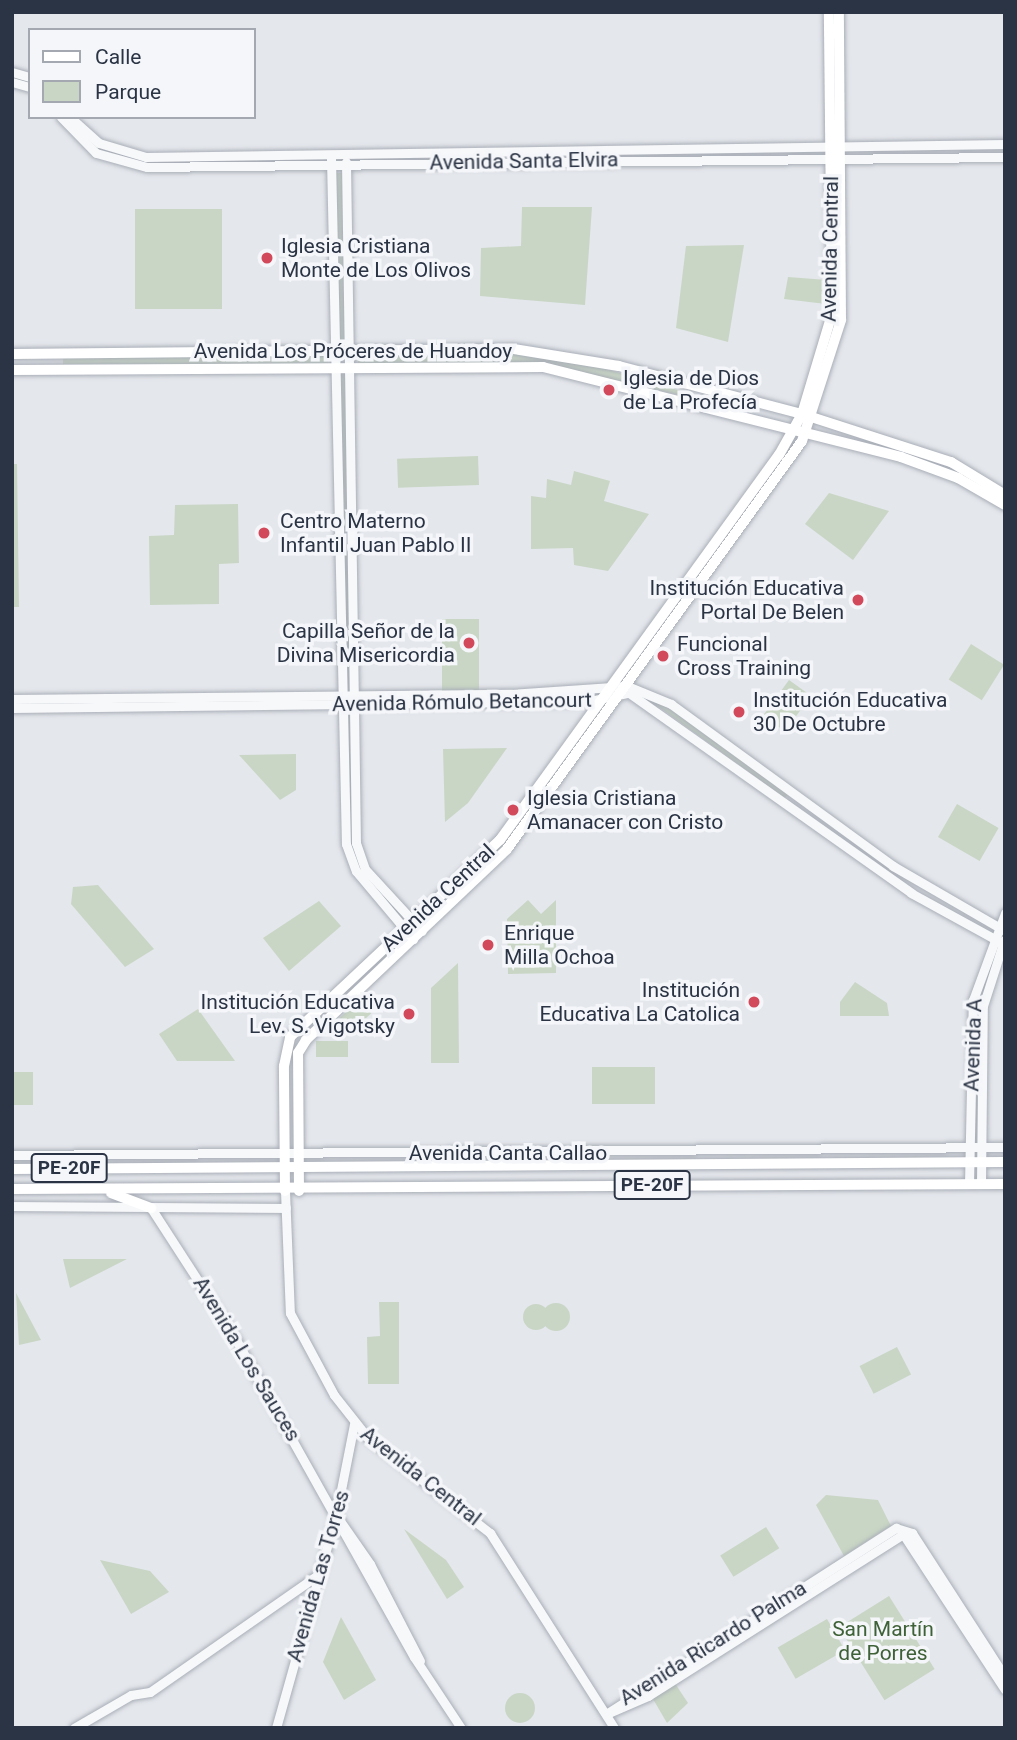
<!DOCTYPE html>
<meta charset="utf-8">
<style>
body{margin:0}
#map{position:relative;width:1017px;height:1740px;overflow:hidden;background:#e4e7ec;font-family:Roboto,sans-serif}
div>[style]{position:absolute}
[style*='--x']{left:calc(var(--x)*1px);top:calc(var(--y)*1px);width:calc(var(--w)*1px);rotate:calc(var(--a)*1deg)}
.green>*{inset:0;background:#c9d6c5;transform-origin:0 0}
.round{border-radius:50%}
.roads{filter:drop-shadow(0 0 2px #a9aeb7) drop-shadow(0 0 2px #a9aeb7)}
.minor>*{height:9px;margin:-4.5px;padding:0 4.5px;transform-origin:4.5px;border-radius:4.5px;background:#f7f8fa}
.major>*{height:10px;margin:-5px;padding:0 5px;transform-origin:5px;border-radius:5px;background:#fff}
.dots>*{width:19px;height:19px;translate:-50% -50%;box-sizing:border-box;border:4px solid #f4f6f9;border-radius:50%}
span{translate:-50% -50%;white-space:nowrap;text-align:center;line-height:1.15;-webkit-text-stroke:7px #f4f6f9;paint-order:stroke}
.shield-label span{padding:2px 5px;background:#f4f6f9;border:2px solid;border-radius:5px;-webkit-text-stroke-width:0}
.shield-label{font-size:19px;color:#2b3445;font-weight:700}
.street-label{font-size:21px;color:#2b3445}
.poi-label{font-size:21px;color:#2b3445}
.left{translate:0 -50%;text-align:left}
.right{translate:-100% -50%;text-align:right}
.park-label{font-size:21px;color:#3f6138}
.frame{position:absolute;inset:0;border:14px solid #2b3445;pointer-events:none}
.legend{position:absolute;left:28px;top:28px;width:228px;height:91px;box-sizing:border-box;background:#f4f6f9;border:2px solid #a4a8b1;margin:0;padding:9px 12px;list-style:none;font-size:21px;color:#2b3445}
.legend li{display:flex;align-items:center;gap:14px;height:35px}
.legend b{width:35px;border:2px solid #a4a8b1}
</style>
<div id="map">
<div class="green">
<i style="left:344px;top:173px;width:167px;height:9px;rotate:89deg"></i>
<i style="clip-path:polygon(522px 207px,592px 207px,585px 305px,480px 296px,481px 248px,521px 246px)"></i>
<i style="left:135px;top:209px;width:87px;height:100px"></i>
<i style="clip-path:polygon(744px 245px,728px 342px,676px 328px,686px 246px)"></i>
<i style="clip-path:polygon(788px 277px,827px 280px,826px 304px,784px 299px)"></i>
<i style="clip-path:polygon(513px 353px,586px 363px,752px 412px,545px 364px,358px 363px,357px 355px)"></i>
<i style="left:328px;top:356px;width:8px;height:265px;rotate:90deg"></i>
<i style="clip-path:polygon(341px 375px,347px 376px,348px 528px,343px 528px)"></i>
<i style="left:478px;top:456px;width:29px;height:81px;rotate:88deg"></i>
<i style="clip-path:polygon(12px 464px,17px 464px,19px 607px,12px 607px)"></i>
<i style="clip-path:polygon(574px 471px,610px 481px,604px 501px,649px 514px,608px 571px,574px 565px,573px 548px,531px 549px,531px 496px,546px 498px,547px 479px,571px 485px)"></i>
<i style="clip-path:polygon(829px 493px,889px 511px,853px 560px,805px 524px)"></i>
<i style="clip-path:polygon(238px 504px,239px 563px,219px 564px,219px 604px,150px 605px,149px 536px,174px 535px,175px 505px)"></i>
<i style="left:349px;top:543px;width:144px;height:6px;rotate:89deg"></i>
<i style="left:442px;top:619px;width:37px;height:72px"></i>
<i style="left:971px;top:644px;width:39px;height:42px;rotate:32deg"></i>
<i style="left:789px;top:680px;width:27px;height:44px;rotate:36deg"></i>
<i style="clip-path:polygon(648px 699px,671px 708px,788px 794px,785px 798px)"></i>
<i style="clip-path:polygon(345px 707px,352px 708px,357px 857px,402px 920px,357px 869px,349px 842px)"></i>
<i style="clip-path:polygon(507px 748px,468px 803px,445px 822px,443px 749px)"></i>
<i style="clip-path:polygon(296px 754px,296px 790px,280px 800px,239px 755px)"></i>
<i style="left:957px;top:804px;width:48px;height:38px;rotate:30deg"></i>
<i style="clip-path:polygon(98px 885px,154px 949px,125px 967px,71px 904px,73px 887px)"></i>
<i style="clip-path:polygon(528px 900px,541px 914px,556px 900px,556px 973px,508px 974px,507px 919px)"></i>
<i style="clip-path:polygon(319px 901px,341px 926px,289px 971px,263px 938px)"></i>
<i style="clip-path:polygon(458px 963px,459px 1063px,431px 1063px,431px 988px)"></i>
<i style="clip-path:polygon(855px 982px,887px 1003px,889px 1016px,840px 1016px,840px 1002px)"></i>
<i style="left:359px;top:1000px;width:18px;height:33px;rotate:47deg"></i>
<i style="clip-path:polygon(198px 1009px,235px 1061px,177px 1061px,159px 1034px)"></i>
<i style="left:348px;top:1041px;width:16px;height:32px;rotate:90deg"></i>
<i style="left:655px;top:1067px;width:37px;height:63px;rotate:90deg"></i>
<i style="left:12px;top:1072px;width:21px;height:33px"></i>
<i style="clip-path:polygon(63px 1259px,127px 1259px,70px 1288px)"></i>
<i style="clip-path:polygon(16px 1293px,41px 1340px,19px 1345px)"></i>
<i style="clip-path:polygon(379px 1302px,399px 1302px,399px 1384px,368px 1384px,367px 1337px,380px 1336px)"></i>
<i class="round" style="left:542px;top:1303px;width:28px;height:28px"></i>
<i class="round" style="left:523px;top:1304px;width:26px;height:26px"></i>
<i style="left:897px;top:1347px;width:31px;height:42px;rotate:63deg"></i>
<i style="clip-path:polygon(826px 1495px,878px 1500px,891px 1526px,844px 1556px,816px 1505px)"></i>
<i style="left:766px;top:1527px;width:25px;height:54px;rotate:58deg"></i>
<i style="clip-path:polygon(404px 1529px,446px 1560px,464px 1587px,447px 1599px)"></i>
<i style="clip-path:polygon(100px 1560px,150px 1571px,169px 1592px,131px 1614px)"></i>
<i style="left:889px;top:1596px;width:86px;height:59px;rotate:58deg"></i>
<i style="clip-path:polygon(341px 1617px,376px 1680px,344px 1700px,323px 1662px)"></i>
<i style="left:827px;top:1619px;width:36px;height:57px;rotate:60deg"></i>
<i style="clip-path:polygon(674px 1682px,688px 1703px,667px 1723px,653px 1699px)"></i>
<i class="round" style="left:505px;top:1693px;width:30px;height:30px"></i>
</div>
<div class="roads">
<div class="minor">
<i style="--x:12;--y:72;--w:19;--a:16"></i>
<i style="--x:12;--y:82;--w:19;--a:16"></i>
<i style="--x:61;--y:117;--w:50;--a:45.8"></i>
<i style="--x:96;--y:153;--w:53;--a:15.4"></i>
<i style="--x:147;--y:167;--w:858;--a:-0.67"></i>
<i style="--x:70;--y:117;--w:39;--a:42"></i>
<i style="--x:99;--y:143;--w:49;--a:16.6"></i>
<i style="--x:146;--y:157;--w:859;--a:-0.87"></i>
<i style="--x:331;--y:159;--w:685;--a:88.75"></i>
<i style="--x:346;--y:844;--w:29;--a:70"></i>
<i style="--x:356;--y:871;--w:89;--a:50"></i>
<i style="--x:346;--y:162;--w:681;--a:89.16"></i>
<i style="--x:356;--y:843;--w:28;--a:71"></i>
<i style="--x:365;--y:869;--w:84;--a:47.4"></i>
<i style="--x:12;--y:699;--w:499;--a:-0.6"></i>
<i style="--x:511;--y:694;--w:116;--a:-3.9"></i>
<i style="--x:627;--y:686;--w:48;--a:22.2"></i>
<i style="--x:671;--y:704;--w:275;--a:36.1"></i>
<i style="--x:893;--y:866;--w:129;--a:30.1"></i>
<i style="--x:12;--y:708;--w:578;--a:-0.69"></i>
<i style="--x:590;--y:701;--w:40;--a:-12"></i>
<i style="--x:629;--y:693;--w:346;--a:35.3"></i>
<i style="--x:911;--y:893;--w:104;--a:28.8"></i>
<i style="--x:12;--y:1155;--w:993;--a:-0.46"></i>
<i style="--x:969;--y:1184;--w:184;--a:-88.8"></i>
<i style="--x:973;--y:1000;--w:93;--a:-69.8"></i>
<i style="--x:981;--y:1184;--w:178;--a:-89.4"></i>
<i style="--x:983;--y:1006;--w:69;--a:-72.3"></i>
<i style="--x:285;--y:1191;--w:122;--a:87.7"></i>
<i style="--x:290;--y:1313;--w:93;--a:61.8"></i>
<i style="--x:334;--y:1395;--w:55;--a:51.7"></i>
<i style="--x:368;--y:1438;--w:155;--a:37.9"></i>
<i style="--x:490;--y:1533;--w:231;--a:57.5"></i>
<i style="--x:12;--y:1206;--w:274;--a:0.4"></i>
<i style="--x:151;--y:1208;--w:155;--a:57.1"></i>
<i style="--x:235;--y:1338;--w:366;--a:60.7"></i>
<i style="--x:414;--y:1657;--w:85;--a:56.5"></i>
<i style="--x:336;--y:1515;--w:60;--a:55.2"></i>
<i style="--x:370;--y:1564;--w:109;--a:62.7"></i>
<i style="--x:606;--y:1714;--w:46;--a:-23.2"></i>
<i style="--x:648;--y:1696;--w:302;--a:-32.4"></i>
<i style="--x:903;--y:1534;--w:186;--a:56.8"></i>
<i style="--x:606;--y:1714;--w:345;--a:-32.7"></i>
<i style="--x:896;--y:1528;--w:17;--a:17"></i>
<i style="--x:912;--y:1533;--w:171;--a:57.1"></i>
<i style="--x:74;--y:1728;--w:66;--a:-30.1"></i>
<i style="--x:131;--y:1695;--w:19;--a:-9"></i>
<i style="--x:150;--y:1692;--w:205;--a:-34.9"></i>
<i style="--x:276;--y:1728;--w:221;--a:-74.3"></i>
<i style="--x:336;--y:1515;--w:93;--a:-78.8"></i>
</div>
<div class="major">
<i style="--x:12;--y:354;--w:502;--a:-0.57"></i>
<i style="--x:514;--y:349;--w:106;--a:9.2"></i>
<i style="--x:619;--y:366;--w:189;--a:14.7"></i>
<i style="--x:802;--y:414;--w:157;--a:17.9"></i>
<i style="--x:951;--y:462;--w:63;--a:31.4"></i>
<i style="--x:12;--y:370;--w:531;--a:-0.32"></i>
<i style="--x:543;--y:367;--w:369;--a:14.1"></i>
<i style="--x:901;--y:457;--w:61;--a:20.2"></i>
<i style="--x:958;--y:478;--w:54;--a:29.9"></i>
<i style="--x:12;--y:1169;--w:993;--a:-0.4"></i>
<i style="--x:12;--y:1189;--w:993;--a:-0.29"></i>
<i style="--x:285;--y:1191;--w:125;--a:-90.5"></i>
<i style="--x:284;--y:1066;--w:30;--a:-78"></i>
<i style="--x:290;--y:1037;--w:288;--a:-43.2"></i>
<i style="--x:500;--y:840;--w:475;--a:-54.1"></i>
<i style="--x:779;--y:455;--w:47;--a:-60.7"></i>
<i style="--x:802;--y:414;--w:104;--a:-73.3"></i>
<i style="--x:832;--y:314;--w:302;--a:-90.6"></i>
<i style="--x:299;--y:1191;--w:138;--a:-90.4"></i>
<i style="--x:298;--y:1053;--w:15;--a:-58"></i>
<i style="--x:306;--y:1040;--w:277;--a:-43.5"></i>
<i style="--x:507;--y:849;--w:503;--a:-54.13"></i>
<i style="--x:802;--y:441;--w:127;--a:-72.1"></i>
<i style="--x:841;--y:320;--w:308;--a:-90.4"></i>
<i style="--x:111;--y:1193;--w:43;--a:20.6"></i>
</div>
</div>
<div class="dots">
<i style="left:267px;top:258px;background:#d1495b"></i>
<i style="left:609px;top:390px;background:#d1495b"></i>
<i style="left:264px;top:533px;background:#d1495b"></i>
<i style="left:858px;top:600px;background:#d1495b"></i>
<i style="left:469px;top:643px;background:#d1495b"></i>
<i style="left:663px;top:656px;background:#d1495b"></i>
<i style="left:739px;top:712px;background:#d1495b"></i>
<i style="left:513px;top:810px;background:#d1495b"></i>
<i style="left:488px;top:945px;background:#d1495b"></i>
<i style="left:754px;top:1002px;background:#d1495b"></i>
<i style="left:409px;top:1014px;background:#d1495b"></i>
</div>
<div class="shield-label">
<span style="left:69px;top:1168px">PE-20F</span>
<span style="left:652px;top:1185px">PE-20F</span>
</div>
<div class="street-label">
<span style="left:524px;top:161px;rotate:-1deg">Avenida Santa Elvira</span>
<span style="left:830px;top:249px;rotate:-89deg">Avenida Central</span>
<span style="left:353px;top:351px">Avenida Los Próceres de Huandoy</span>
<span style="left:462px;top:702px;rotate:-1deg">Avenida Rómulo Betancourt</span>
<span style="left:438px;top:898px;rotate:-43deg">Avenida Central</span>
<span style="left:973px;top:1045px;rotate:-88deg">Avenida A</span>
<span style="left:508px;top:1153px">Avenida Canta Callao</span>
<span style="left:247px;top:1359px;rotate:59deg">Avenida Los Sauces</span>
<span style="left:421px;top:1476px;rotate:38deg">Avenida Central</span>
<span style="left:318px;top:1576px;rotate:-74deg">Avenida Las Torres</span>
<span style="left:713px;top:1643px;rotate:-32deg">Avenida Ricardo Palma</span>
</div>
<div class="poi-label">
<span class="left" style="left:281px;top:258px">Iglesia Cristiana<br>Monte de Los Olivos</span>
<span class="left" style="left:623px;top:390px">Iglesia de Dios<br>de La Profecía</span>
<span class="left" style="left:280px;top:533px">Centro Materno<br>Infantil Juan Pablo II</span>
<span class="right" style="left:844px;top:600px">Institución Educativa<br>Portal De Belen</span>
<span class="right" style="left:455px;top:643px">Capilla Señor de la<br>Divina Misericordia</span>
<span class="left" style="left:677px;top:656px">Funcional<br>Cross Training</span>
<span class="left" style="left:753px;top:712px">Institución Educativa<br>30 De Octubre</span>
<span class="left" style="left:527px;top:810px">Iglesia Cristiana<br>Amanacer con Cristo</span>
<span class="left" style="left:504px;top:945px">Enrique<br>Milla Ochoa</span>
<span class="right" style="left:740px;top:1002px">Institución<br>Educativa La Catolica</span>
<span class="right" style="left:395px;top:1014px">Institución Educativa<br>Lev. S. Vigotsky</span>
</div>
<div class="park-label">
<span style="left:883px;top:1641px">San Martín<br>de Porres</span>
</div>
<div class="frame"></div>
<ul class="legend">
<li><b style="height:9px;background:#fff"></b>Calle</li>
<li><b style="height:19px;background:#c9d6c5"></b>Parque</li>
</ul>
</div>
